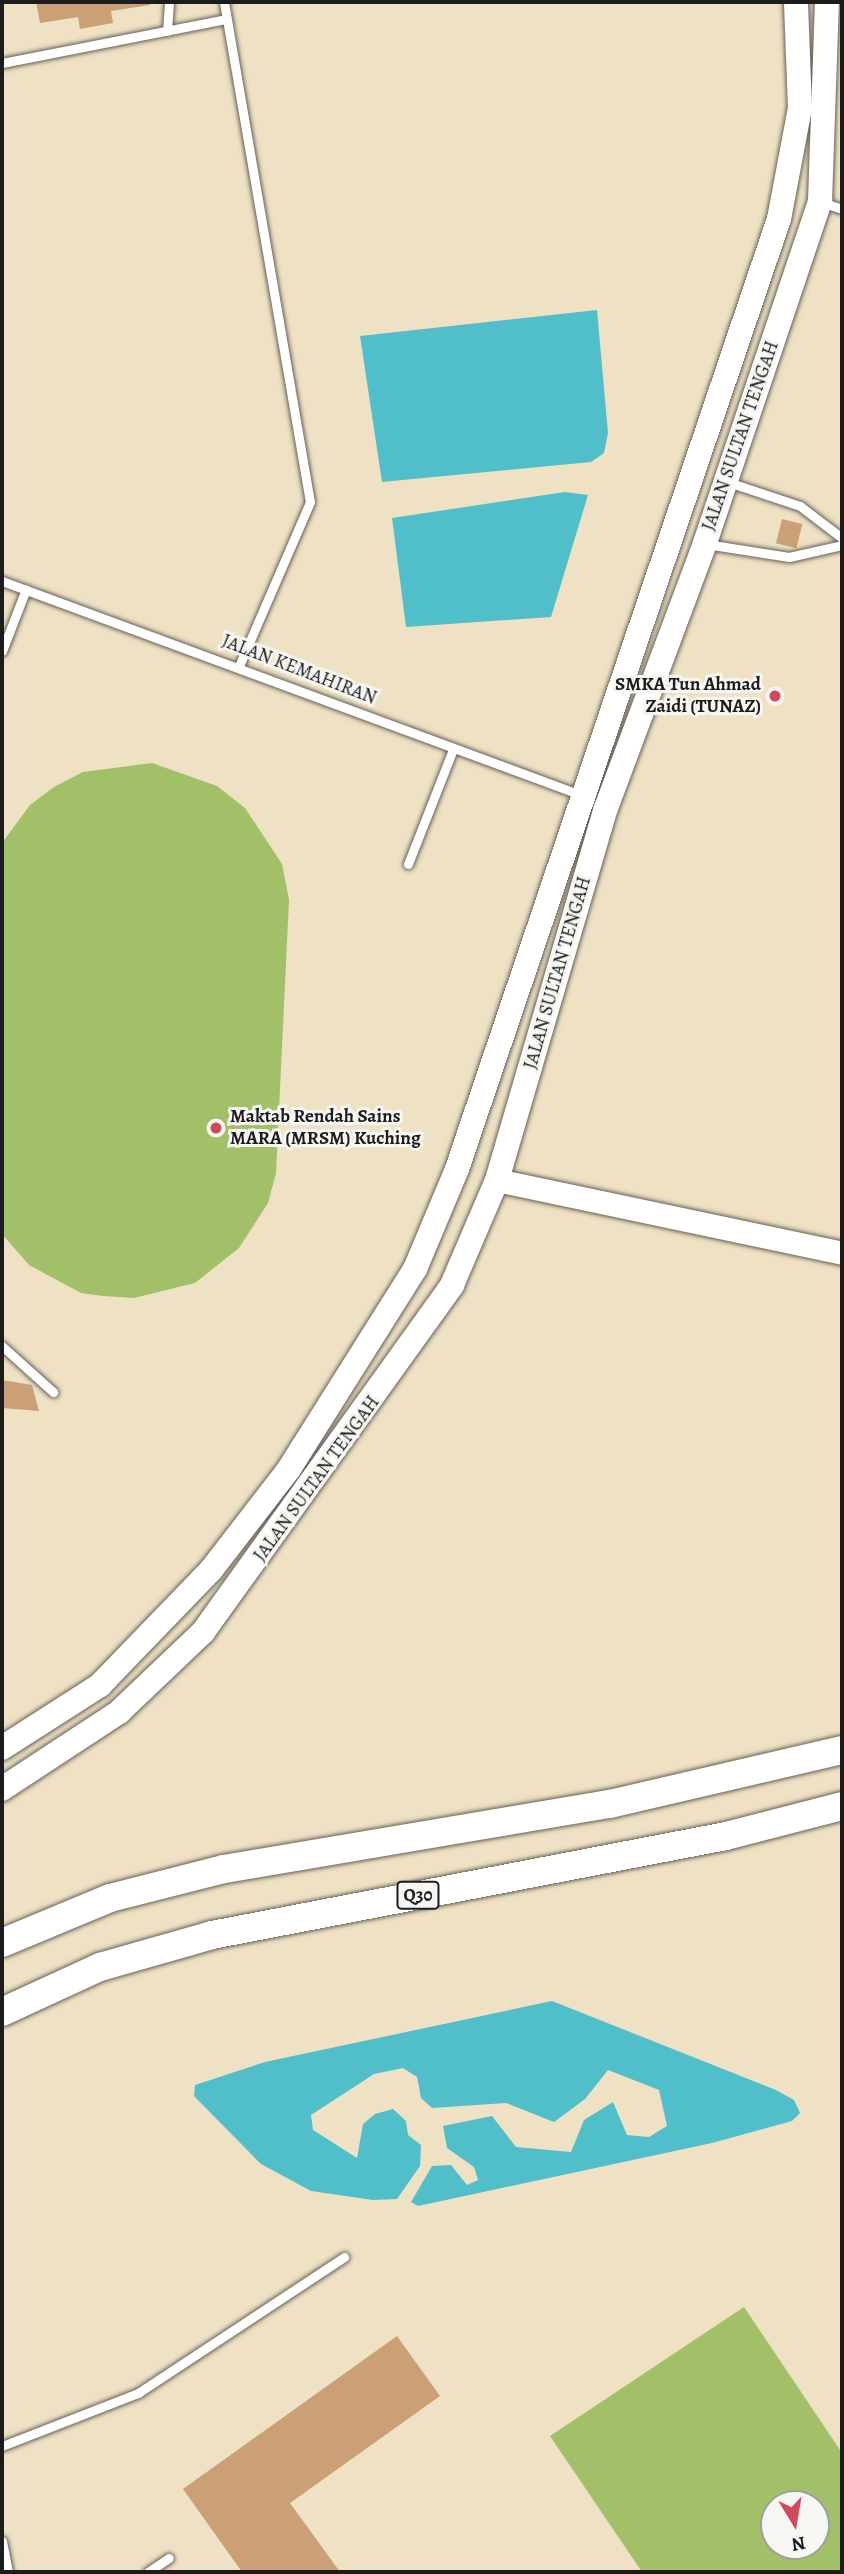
<!DOCTYPE html>
<style>
body{margin:0}
#map{position:relative;width:844px;height:2574px;overflow:hidden;background:#efe1c4;font-family:Alegreya,serif}
div>[style]{position:absolute}
[style*='--x']{left:calc(var(--x)*1px);top:calc(var(--y)*1px);width:calc(var(--w)*1px);rotate:calc(var(--a)*1deg)}
.green>*{inset:0;background:#a1c068}
.water>*{inset:0;background:#51bfca}
.building>*{inset:0;background:#cba076;transform-origin:0 0}
.roads{filter:drop-shadow(0 0 2px #666157) drop-shadow(0 0 2px #666157)}
.service>*{height:9px;margin:-4.5px;padding:0 4.5px;transform-origin:4.5px;border-radius:4.5px;background:#fff}
.tertiary>*{height:23px;margin:-11.5px;padding:0 11.5px;transform-origin:11.5px;border-radius:11.5px;background:#fff}
.secondary>*{height:24px;margin:-12px;padding:0 12px;transform-origin:12px;border-radius:12px;background:#fff}
.primary>*{height:28px;margin:-14px;padding:0 14px;transform-origin:14px;border-radius:14px;background:#fff}
.dots>*{width:19px;height:19px;translate:-50% -50%;box-sizing:border-box;border:4px solid #f6f6f2;border-radius:50%}
span{translate:-50% -50%;white-space:nowrap;text-align:center;line-height:1.15;-webkit-text-stroke:6px #f6f6f2;paint-order:stroke}
.shield-label span{padding:2px 5px;background:#f6f6f2;border:2px solid;border-radius:5px;-webkit-text-stroke-width:0}
.shield-label{font-size:18px;color:#1c1c1c;font-weight:700}
.street-label{font-size:19px;color:#1c1c1c}
.poi-label{font-size:19px;color:#1c1c1c;font-weight:700}
.right{translate:-100% -50%;text-align:right}
.left{translate:0 -50%;text-align:left}
.frame{position:absolute;inset:0;border:4px solid #1c1c1c;pointer-events:none}
.north{position:absolute;left:760px;top:2490px;width:70px;height:70px;box-sizing:border-box;background:#f6f6f2;border:2px solid #9f9f9c;border-radius:50%;rotate:169deg;font-size:19px;font-weight:700;line-height:28px;text-align:center;color:#1c1c1c}
.north::after{content:'';display:block;margin:auto;width:24px;height:32px;background:#d1495b;clip-path:polygon(50% 0,100% 100%,50% 72%,0 100%)}
</style>
<div id="map">
<div class="green">
<i style="clip-path:polygon(152px 763px,217px 786px,245px 808px,282px 864px,289px 900px,276px 1173px,268px 1203px,239px 1248px,195px 1283px,134px 1298px,103px 1296px,81px 1293px,29px 1265px,2px 1234px,2px 843px,30px 805px,54px 787px,83px 772px)"></i>
<i style="clip-path:polygon(evenodd,744px 2307px,842px 2453px,842px 2572px,642px 2572px,550px 2436px,744px 2307px,774px 2504px,816px 2504px,816px 2546px,774px 2546px,774px 2504px)"></i>
</div>
<div class="water">
<i style="clip-path:polygon(597px 310px,608px 433px,604px 453px,591px 462px,382px 482px,360px 336px)"></i>
<i style="clip-path:polygon(565px 492px,588px 495px,551px 617px,406px 627px,392px 518px)"></i>
<i style="clip-path:polygon(552px 2001px,776px 2090px,794px 2100px,800px 2113px,792px 2121px,712px 2143px,418px 2206px,411px 2202px,432px 2166px,451px 2165px,467px 2185px,478px 2180px,474px 2167px,447px 2148px,443px 2126px,492px 2116px,516px 2147px,571px 2152px,584px 2120px,613px 2102px,627px 2135px,649px 2137px,667px 2126px,659px 2090px,608px 2070px,585px 2099px,554px 2122px,506px 2103px,432px 2108px,421px 2098px,417px 2077px,403px 2068px,374px 2074px,311px 2115px,313px 2130px,357px 2158px,363px 2124px,375px 2114px,393px 2109px,406px 2121px,408px 2135px,421px 2145px,420px 2166px,397px 2199px,373px 2200px,311px 2191px,261px 2164px,194px 2096px,195px 2085px,265px 2062px)"></i>
</div>
<div class="building">
<i style="clip-path:polygon(36px 2px,149px 2px,150px 5px,111px 11px,113px 23px,80px 29px,78px 17px,40px 23px)"></i>
<i style="left:782px;top:519px;width:21px;height:25px;rotate:14deg"></i>
<i style="clip-path:polygon(2px 1380px,32px 1385px,39px 1411px,2px 1408px)"></i>
<i style="clip-path:polygon(397px 2336px,440px 2396px,290px 2503px,340px 2572px,242px 2572px,183px 2489px)"></i>
</div>
<div class="roads">
<div class="service">
<i style="--x:224;--y:2;--w:507;--a:80.24"></i>
<i style="--x:310;--y:502;--w:176;--a:113.4"></i>
<i style="--x:167;--y:31;--w:29;--a:-86"></i>
<i style="--x:2;--y:63;--w:229;--a:-11.1"></i>
<i style="--x:821;--y:202;--w:22;--a:18"></i>
<i style="--x:728;--y:482;--w:76;--a:18.4"></i>
<i style="--x:800;--y:506;--w:53;--a:37.3"></i>
<i style="--x:706;--y:544;--w:84;--a:8.9"></i>
<i style="--x:789;--y:557;--w:54;--a:-12.8"></i>
<i style="--x:2;--y:581;--w:617;--a:20.28"></i>
<i style="--x:2;--y:651;--w:66;--a:-68.8"></i>
<i style="--x:408;--y:864;--w:123;--a:-68.6"></i>
<i style="--x:2;--y:1346;--w:69;--a:42"></i>
<i style="--x:2;--y:2446;--w:146;--a:-21.3"></i>
<i style="--x:138;--y:2393;--w:247;--a:-33.4"></i>
<i style="--x:2;--y:2541;--w:32;--a:79"></i>
<i style="--x:148;--y:2572;--w:25;--a:-34"></i>
</div>
<div class="tertiary">
<i style="--x:497;--y:1180;--w:353;--a:11.9"></i>
</div>
<div class="secondary">
<i style="--x:2;--y:1748;--w:117;--a:-32.7"></i>
<i style="--x:100;--y:1685;--w:160;--a:-46"></i>
<i style="--x:211;--y:1570;--w:128;--a:-52.3"></i>
<i style="--x:289;--y:1469;--w:236;--a:-57.8"></i>
<i style="--x:415;--y:1269;--w:108;--a:-67.2"></i>
<i style="--x:457;--y:1169;--w:1003;--a:-71.28"></i>
<i style="--x:779;--y:219;--w:113;--a:-79.3"></i>
<i style="--x:800;--y:108;--w:106;--a:-92.2"></i>
<i style="--x:2;--y:1789;--w:140;--a:-33.3"></i>
<i style="--x:119;--y:1712;--w:116;--a:-43.6"></i>
<i style="--x:203;--y:1632;--w:427;--a:-54.3"></i>
<i style="--x:452;--y:1285;--w:114;--a:-66.8"></i>
<i style="--x:497;--y:1180;--w:388;--a:-73.7"></i>
<i style="--x:606;--y:808;--w:283;--a:-69.5"></i>
<i style="--x:705;--y:543;--w:361;--a:-71.4"></i>
<i style="--x:820;--y:201;--w:199;--a:-88"></i>
</div>
<div class="primary">
<i style="--x:2;--y:1943;--w:117;--a:-22.6"></i>
<i style="--x:110;--y:1898;--w:118;--a:-14.3"></i>
<i style="--x:224;--y:1869;--w:391;--a:-9.6"></i>
<i style="--x:610;--y:1804;--w:238;--a:-13.1"></i>
<i style="--x:2;--y:2012;--w:108;--a:-24.7"></i>
<i style="--x:100;--y:1967;--w:116;--a:-15.9"></i>
<i style="--x:212;--y:1935;--w:523;--a:-10.9"></i>
<i style="--x:726;--y:1836;--w:120;--a:-14.5"></i>
</div>
</div>
<div class="dots">
<i style="left:775px;top:696px;background:#d1495b"></i>
<i style="left:216px;top:1128px;background:#d1495b"></i>
</div>
<div class="shield-label">
<span style="left:418px;top:1895px">Q30</span>
</div>
<div class="street-label">
<span style="left:741px;top:436px;rotate:-71deg">JALAN SULTAN TENGAH</span>
<span style="left:299px;top:670px;rotate:21deg">JALAN KEMAHIRAN</span>
<span style="left:558px;top:973px;rotate:-74deg">JALAN SULTAN TENGAH</span>
<span style="left:317px;top:1479px;rotate:-54deg">JALAN SULTAN TENGAH</span>
</div>
<div class="poi-label">
<span class="right" style="left:761px;top:696px">SMKA Tun Ahmad<br>Zaidi (TUNAZ)</span>
<span class="left" style="left:230px;top:1128px">Maktab Rendah Sains<br>MARA (MRSM) Kuching</span>
</div>
<div class="frame"></div>
<div class="north">N</div>
</div>
